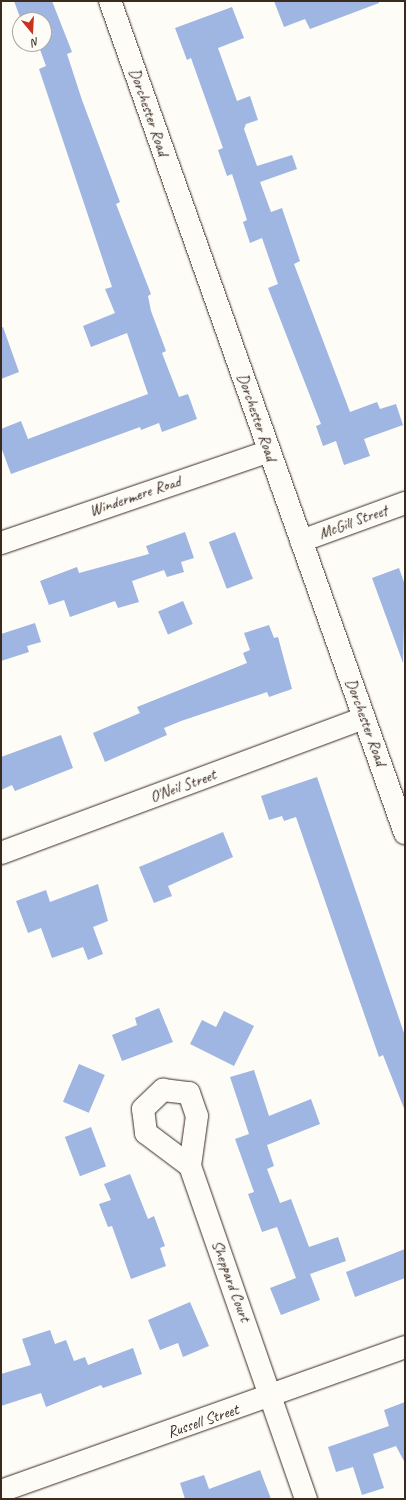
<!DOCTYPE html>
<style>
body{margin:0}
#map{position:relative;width:406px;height:1500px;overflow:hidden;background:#fdfcf7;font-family:Caveat,sans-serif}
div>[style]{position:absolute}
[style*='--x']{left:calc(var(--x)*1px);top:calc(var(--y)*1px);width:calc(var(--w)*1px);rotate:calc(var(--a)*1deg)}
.building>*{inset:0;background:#9fb5e2;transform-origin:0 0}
.roads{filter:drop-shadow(0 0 1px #3b2a1e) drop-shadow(0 0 1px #3b2a1e)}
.minor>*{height:22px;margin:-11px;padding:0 11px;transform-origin:11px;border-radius:11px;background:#fdfcf7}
.major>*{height:22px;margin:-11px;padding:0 11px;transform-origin:11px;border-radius:11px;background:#fdfcf7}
span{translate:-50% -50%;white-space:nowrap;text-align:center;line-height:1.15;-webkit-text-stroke:3px #fdfcf7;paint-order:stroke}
.street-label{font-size:16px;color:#3b2a1e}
.frame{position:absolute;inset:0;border:2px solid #3b2a1e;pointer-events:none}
.north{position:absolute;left:12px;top:12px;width:40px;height:40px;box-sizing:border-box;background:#fdfcf7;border:1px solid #afa8a0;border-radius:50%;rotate:162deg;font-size:11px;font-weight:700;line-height:16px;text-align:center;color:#3b2a1e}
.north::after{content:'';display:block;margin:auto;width:14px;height:18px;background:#c8321e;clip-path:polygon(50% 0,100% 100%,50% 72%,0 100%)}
</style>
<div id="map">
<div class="building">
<i style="clip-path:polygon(14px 1px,52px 1px,72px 52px,67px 54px,82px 100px,120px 202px,116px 204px,151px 294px,148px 296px,151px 311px,166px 351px,162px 353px,179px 397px,188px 394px,197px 419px,162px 432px,159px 423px,141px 430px,140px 427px,11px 474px,1px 447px,1px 429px,21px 421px,28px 439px,148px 394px,127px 333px,91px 347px,83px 326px,115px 313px,105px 289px,112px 287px,39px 69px,46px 66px,38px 44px,44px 44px,44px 20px,21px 20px)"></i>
<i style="clip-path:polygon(274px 1px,379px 1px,379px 3px,310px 29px,305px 19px,284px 27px)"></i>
<i style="clip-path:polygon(232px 7px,244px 38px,218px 48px,237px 101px,250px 96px,258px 120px,246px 124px,244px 129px,257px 166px,292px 155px,297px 169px,260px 182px,271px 212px,282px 208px,300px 261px,294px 264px,350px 412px,377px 402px,380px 409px,396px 404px,403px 425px,364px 439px,370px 456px,344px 465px,336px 441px,323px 446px,316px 426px,321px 424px,268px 288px,278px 284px,262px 238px,250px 243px,243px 222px,247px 220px,232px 174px,227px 176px,218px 150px,223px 148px,191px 58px,187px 60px,175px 28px)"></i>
<i style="clip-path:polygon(3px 327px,19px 372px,1px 379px,1px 328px)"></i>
<i style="clip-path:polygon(185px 532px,194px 558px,181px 562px,184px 572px,167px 577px,164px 570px,132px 581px,139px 602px,118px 608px,115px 601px,70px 617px,64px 600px,49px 605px,40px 581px,77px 567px,79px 573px,149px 554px,146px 546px)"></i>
<i style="left:235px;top:532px;width:50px;height:28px;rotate:69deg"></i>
<i style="clip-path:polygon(399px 568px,405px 585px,403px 663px,372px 578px)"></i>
<i style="left:183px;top:601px;width:25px;height:27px;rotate:67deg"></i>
<i style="clip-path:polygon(35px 623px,41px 642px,27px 646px,29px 652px,1px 661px,1px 634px)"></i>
<i style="clip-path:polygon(269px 625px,274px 638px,278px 637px,292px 689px,269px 697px,267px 692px,181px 721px,164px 728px,167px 735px,105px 762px,93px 733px,140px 713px,137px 707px,247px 663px,243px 653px,250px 650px,244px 633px)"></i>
<i style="clip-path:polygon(61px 735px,73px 768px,15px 791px,12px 785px,1px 790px,1px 757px)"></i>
<i style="clip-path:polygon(317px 777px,405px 1036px,405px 1111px,383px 1055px,379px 1057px,296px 817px,284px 821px,282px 816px,269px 820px,261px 796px)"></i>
<i style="clip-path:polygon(223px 832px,233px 857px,168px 886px,172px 896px,154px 903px,139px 867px)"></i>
<i style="clip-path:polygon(98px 884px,108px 921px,93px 927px,103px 954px,88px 960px,83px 947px,52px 958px,41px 928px,28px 933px,16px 901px,46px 890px,50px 902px)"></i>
<i style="clip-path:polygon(159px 1008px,173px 1042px,122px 1061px,112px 1035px,137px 1025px,135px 1018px)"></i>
<i style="clip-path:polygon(224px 1011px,254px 1026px,234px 1066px,190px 1044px,202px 1020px,216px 1027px)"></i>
<i style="left:79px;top:1064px;width:28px;height:41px;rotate:23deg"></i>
<i style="clip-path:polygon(254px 1070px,269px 1116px,311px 1099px,320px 1124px,267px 1145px,274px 1166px,267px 1169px,280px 1203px,291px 1199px,309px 1247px,338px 1237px,346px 1261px,310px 1274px,320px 1300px,281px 1315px,270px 1288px,296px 1278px,277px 1227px,262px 1232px,248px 1194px,254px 1192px,235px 1139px,249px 1134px,230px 1077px)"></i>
<i style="left:91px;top:1127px;width:42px;height:28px;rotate:69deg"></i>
<i style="clip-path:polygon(130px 1174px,148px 1219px,154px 1216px,165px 1246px,160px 1248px,166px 1266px,131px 1279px,112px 1226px,108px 1227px,99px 1204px,111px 1200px,104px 1184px)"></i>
<i style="clip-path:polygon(405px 1249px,405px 1278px,355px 1297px,346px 1272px)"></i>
<i style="clip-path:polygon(190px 1302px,209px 1346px,183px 1357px,178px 1343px,160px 1350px,148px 1320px)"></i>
<i style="clip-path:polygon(50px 1330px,55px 1344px,66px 1340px,74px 1361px,85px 1357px,88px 1365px,133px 1348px,142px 1374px,103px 1388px,101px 1385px,46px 1407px,41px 1393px,1px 1406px,1px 1374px,31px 1365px,22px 1339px)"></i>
<i style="clip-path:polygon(405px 1402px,405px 1463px,396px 1446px,373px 1454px,384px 1488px,362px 1495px,353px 1467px,336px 1472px,328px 1447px,389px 1426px,384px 1410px)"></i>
<i style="clip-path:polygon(260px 1470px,271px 1499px,185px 1499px,180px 1483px,204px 1475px,209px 1489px)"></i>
</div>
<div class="roads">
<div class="minor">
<i style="--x:301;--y:541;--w:111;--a:-20.1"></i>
<i style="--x:1;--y:543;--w:283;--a:-18.9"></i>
<i style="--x:1;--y:853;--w:387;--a:-20.4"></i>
<i style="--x:190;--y:1166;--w:55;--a:-143.1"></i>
<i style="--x:146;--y:1133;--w:24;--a:-97"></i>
<i style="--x:143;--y:1109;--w:28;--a:-44"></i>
<i style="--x:163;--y:1090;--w:26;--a:7"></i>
<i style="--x:189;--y:1093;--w:24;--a:71"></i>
<i style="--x:197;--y:1116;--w:50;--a:98"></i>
<i style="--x:190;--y:1166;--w:353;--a:70.8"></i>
<i style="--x:1;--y:1491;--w:429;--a:-19.6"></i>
</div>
<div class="major">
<i style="--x:110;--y:1;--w:883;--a:70.48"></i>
</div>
</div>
<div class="street-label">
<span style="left:149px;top:112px;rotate:71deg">Dorchester Road</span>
<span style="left:257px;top:417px;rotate:71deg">Dorchester Road</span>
<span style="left:135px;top:496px;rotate:-19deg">Windermere Road</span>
<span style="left:353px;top:522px;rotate:-20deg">McGill Street</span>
<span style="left:366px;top:722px;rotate:70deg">Dorchester Road</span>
<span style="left:183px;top:786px;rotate:-20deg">O'Neil Street</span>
<span style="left:231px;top:1281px;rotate:70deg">Sheppard Court</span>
<span style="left:203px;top:1421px;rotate:-19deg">Russell Street</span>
</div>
<div class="frame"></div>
<div class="north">N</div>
</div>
